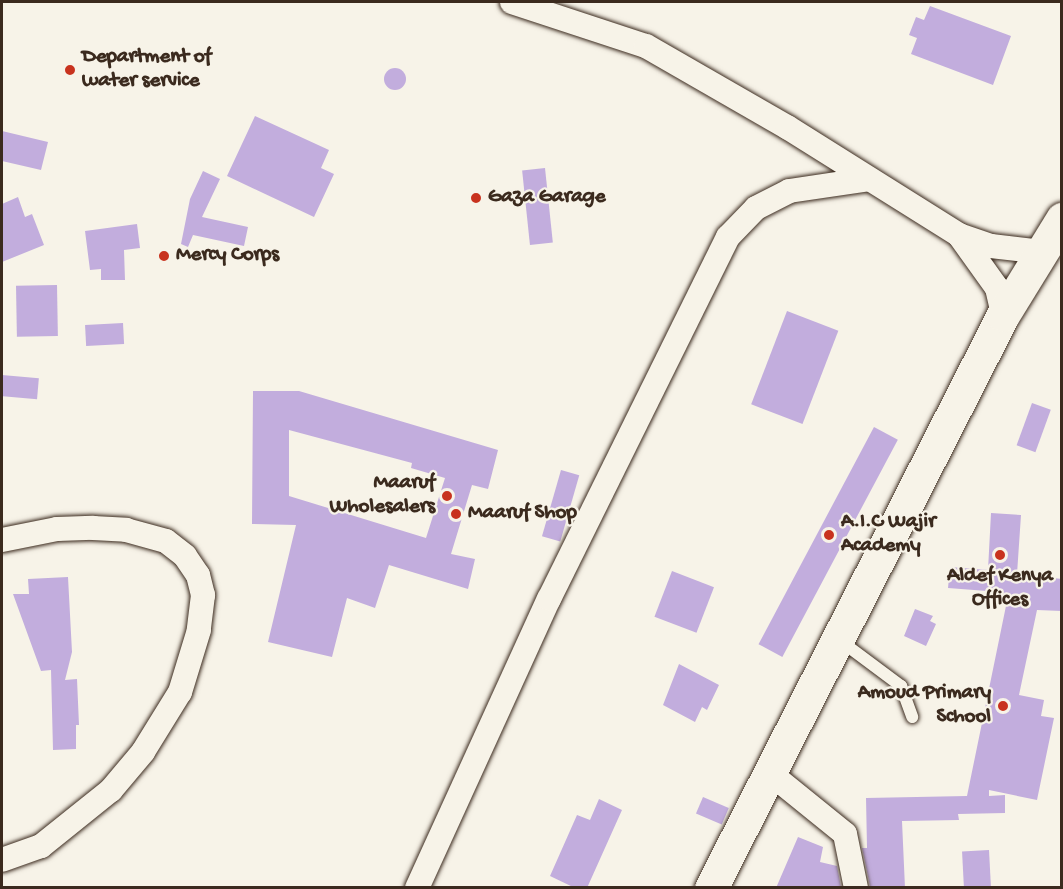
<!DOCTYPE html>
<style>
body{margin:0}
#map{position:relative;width:1063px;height:889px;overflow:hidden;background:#f7f3e8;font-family:"Gochi Hand",sans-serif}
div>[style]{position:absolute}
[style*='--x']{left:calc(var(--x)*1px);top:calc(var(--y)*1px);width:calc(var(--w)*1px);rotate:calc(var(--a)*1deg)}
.building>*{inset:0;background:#c2addd;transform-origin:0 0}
.round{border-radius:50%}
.roads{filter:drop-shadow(0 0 2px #3b2a1e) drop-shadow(0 0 2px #3b2a1e)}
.lane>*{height:12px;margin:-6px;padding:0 6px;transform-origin:6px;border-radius:6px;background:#f7f3e8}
.street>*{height:24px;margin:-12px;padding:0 12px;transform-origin:12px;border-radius:12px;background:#f7f3e8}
.secondary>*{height:33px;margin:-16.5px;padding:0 16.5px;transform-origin:16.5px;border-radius:16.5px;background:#f7f3e8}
.dots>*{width:16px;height:16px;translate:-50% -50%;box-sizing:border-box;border:3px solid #f7f3e8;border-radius:50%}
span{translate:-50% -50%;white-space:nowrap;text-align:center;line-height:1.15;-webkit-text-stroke:4.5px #f7f3e8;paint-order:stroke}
.poi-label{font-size:21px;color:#3b2a1e;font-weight:700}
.left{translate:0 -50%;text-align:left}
.right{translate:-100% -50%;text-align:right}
.frame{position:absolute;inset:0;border:3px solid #3b2a1e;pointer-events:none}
</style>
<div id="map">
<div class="building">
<i style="clip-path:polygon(930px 6px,1011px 36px,993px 85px,911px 54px,917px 38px,909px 35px,916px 17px,924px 20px)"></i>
<i class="round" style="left:384px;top:68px;width:22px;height:22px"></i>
<i style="clip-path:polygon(255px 116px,329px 150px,321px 168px,334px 174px,314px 217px,227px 176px)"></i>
<i style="clip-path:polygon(2px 131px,48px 142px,41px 170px,2px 161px)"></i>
<i style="left:545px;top:168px;width:75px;height:23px;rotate:84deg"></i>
<i style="clip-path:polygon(203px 171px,220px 179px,202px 217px,248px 227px,244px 246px,193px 235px,188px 247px,181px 244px,190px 199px)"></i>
<i style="clip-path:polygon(18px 197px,25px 217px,32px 214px,44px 245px,2px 262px,2px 204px)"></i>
<i style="clip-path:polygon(137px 224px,140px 248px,124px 250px,125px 280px,101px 280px,101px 269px,90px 270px,85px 231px)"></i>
<i style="left:57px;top:285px;width:51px;height:41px;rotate:89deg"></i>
<i style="left:787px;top:311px;width:55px;height:100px;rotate:21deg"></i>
<i style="left:123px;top:323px;width:21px;height:38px;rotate:87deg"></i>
<i style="left:2px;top:375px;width:37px;height:21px;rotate:5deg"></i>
<i style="clip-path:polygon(evenodd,253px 391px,299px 391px,498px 450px,488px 489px,472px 485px,451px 554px,475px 559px,468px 589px,389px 565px,375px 608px,347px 598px,332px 657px,268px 642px,296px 525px,252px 524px,253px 391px,289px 430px,412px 463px,411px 468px,445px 478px,426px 538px,289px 496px,289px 430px)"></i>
<i style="left:1032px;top:403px;width:20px;height:45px;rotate:20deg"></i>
<i style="left:874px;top:427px;width:27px;height:246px;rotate:28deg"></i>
<i style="left:561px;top:470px;width:19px;height:69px;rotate:16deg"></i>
<i style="clip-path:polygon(991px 513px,1021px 515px,1017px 574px,1062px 579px,1062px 611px,1037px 610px,1019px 695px,1044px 700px,1041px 716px,1054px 718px,1037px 800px,989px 790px,989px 796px,1005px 795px,1005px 813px,958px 814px,959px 820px,902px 821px,905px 888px,870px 886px,862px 848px,867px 848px,866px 798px,967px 796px,1007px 601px,986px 600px,987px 591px,948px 588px,950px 567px,988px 570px)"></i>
<i style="left:672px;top:571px;width:45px;height:49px;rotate:21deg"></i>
<i style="clip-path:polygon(68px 577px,72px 652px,65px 680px,77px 679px,79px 725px,76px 725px,76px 749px,53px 750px,51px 670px,41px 671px,13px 594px,29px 594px,28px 579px)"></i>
<i style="clip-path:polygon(915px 609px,933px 616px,930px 621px,936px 624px,926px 646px,904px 636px)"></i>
<i style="clip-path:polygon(679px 664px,719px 685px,707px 710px,702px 707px,695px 722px,663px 705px)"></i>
<i style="left:703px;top:797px;width:28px;height:18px;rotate:23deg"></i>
<i style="clip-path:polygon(599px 799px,622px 810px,587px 888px,575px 888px,550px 876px,577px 815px,590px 820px)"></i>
<i style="clip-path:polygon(798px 837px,823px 847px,820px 862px,837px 866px,841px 887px,776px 888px)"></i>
<i style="left:989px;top:850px;width:38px;height:27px;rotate:87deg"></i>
</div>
<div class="roads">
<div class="lane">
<i style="--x:838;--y:639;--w:79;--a:36.7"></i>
<i style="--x:901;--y:686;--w:33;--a:70"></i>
</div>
<div class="street">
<i style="--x:512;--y:2;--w:141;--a:18.2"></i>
<i style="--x:646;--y:46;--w:163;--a:29.9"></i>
<i style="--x:787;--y:127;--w:203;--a:32.1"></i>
<i style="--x:959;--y:235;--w:34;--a:19"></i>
<i style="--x:991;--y:246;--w:51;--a:6.7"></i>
<i style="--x:959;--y:235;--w:65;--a:54.4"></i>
<i style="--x:997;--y:288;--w:28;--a:77"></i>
<i style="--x:2;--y:540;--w:56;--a:-11.3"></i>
<i style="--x:57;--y:529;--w:36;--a:-2"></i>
<i style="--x:93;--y:528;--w:33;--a:3"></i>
<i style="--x:126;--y:530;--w:41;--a:15.4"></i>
<i style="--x:166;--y:541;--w:24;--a:38"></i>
<i style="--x:185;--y:556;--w:23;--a:56"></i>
<i style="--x:198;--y:575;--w:21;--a:76"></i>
<i style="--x:203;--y:595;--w:35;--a:97"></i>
<i style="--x:199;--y:630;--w:65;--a:107"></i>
<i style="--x:180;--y:692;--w:70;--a:121.7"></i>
<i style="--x:143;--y:752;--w:50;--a:130.1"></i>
<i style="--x:111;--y:790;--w:90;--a:141.3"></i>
<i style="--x:41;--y:846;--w:41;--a:160.3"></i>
<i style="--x:771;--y:774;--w:95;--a:39"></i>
<i style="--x:845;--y:834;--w:55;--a:78.5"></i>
<i style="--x:417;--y:888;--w:318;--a:-65.5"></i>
<i style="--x:549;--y:599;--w:404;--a:-63.7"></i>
<i style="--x:728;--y:237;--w:40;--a:-46"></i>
<i style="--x:756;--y:208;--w:37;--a:-27"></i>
<i style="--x:789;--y:191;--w:81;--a:-8.5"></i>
</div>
<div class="secondary">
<i style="--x:711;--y:888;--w:643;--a:-63"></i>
<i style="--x:1003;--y:315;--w:113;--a:-58.4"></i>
</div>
</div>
<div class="dots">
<i style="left:70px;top:70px;background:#c8321e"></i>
<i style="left:476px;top:198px;background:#c8321e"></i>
<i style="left:164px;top:256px;background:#c8321e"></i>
<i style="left:447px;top:496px;background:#c8321e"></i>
<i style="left:456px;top:514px;background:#c8321e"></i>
<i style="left:829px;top:535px;background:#c8321e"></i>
<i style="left:1000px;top:555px;background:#c8321e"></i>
<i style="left:1003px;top:706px;background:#c8321e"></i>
</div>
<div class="poi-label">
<span class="left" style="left:82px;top:70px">Department of<br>water service</span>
<span class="left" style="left:488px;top:198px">Gaza Garage</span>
<span class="left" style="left:176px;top:256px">Mercy Corps</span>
<span class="right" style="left:435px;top:496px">Maaruf<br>Wholesalers</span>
<span class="left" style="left:468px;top:514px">Maaruf Shop</span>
<span class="left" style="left:841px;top:535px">A.I.C Wajir<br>Academy</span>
<span style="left:1000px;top:589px">Aldef Kenya<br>Offices</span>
<span class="right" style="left:991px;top:706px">Amoud Primary<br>School</span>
</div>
<div class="frame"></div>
</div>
